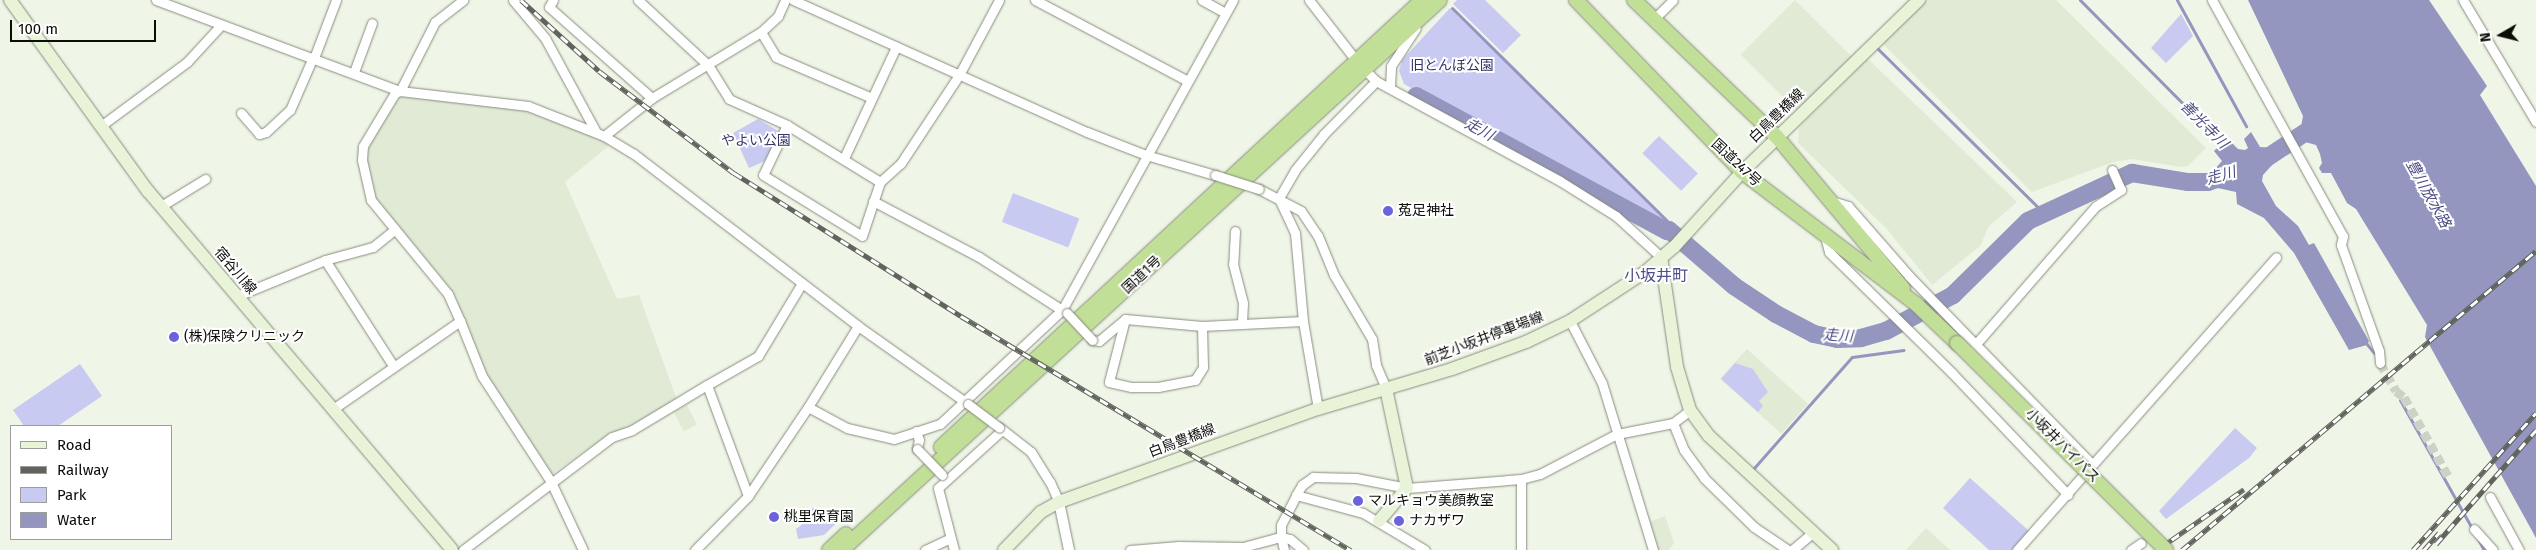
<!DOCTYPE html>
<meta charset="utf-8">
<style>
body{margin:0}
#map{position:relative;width:2536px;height:550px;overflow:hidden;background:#eff5e7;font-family:"Fira Sans","Noto Sans JP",sans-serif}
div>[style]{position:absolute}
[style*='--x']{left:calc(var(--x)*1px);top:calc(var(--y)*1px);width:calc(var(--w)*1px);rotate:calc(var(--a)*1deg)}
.built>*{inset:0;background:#e0ead5;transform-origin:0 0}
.green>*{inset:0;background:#c8caf1;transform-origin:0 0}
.water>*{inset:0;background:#9496bf}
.stream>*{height:3px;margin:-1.5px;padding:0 1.5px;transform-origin:1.5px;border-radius:1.5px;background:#9496bf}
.river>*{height:18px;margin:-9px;padding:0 9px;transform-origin:9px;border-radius:9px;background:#9496bf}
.minor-tunnel>*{height:9px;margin-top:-4.5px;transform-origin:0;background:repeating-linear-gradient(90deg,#cdd2c6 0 9px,transparent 0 13.5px)}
.roads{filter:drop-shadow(0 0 1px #878c7f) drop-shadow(0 0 1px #878c7f)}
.minor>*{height:9px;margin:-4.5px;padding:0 4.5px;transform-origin:4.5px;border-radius:4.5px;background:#fff}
.tertiary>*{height:10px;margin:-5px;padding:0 5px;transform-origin:5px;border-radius:5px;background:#fff}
.secondary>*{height:12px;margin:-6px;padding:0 6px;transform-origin:6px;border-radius:6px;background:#e8f3d8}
.trunk>*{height:14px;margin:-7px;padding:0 7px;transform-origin:7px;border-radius:7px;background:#c2df97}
.rail>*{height:5px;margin-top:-2.5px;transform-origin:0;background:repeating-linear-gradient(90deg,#fff 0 9px,#60645c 0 18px);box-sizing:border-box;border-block:1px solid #60645c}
.bridges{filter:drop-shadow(0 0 1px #878c7f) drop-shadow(0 0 1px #878c7f)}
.minor-bridge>*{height:9px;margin:-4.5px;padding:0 4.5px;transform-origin:4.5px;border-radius:4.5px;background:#fff}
.trunk-bridge>*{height:14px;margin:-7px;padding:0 7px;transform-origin:7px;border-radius:7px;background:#c2df97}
.dots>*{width:14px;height:14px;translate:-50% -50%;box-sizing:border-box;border:2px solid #fff;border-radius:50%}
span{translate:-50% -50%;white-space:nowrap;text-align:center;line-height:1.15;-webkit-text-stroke:4px #fff;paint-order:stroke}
.park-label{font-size:14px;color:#353468}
.street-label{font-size:14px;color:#0b0d08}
.poi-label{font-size:14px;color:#0b0d08}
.left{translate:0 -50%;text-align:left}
.water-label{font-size:15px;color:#4c4c84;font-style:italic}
.quarter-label{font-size:16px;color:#504f8e}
.legend{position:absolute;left:10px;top:425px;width:162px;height:115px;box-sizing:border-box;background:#fff;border:1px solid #9d9e9c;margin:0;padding:6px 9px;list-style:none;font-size:15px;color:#0b0d08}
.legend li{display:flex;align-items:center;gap:10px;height:25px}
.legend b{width:25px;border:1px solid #9d9e9c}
.north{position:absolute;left:2476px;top:10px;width:50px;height:50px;-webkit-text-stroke:4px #fff;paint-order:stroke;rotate:262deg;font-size:14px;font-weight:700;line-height:20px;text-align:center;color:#0b0d08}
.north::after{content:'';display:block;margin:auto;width:18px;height:22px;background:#0b0d08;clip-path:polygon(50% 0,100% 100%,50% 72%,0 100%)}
.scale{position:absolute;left:10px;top:20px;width:146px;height:22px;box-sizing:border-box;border:2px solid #0b0d08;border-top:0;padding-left:6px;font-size:15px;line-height:18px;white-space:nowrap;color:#0b0d08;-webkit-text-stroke:4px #fff;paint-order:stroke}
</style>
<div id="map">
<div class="built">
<i style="left:1795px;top:0;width:81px;height:77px;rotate:45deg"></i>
<i style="clip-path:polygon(1927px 0,2056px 0,2206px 148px,2188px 166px,2181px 167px,2132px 159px,2113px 162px,2032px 192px,1883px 44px)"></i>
<i style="clip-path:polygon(1868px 59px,2017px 202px,1989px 226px,1980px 246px,1932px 285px,1887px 229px,1798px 143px,1799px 127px)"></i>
<i style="clip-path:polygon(400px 94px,529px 109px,611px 144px,565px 182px,617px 299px,639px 295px,677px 400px,631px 427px,609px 434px,551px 475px,484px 374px,455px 296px,373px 198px,364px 160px,365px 147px)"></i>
<i style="left:1747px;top:349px;width:82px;height:40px;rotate:42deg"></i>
<i style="left:687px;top:405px;width:22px;height:15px;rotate:63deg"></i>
<i style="clip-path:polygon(1665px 516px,1674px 543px,1669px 550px,1658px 550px,1649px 522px)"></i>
<i style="clip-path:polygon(1926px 528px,1950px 550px,1906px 550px)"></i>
</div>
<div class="green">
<i style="clip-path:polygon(1457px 0,1485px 0,1521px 35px,1503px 53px,1453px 4px)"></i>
<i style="clip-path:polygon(1450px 8px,1676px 229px,1673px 232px,1668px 230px,1404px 84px,1399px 71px,1402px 60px)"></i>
<i style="clip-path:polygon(2181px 14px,2193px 36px,2166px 63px,2151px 48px)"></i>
<i style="clip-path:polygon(758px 119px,780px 132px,765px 161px,749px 168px,733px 133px)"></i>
<i style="left:1659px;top:136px;width:54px;height:24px;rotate:44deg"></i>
<i style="left:1013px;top:193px;width:71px;height:31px;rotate:21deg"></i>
<i style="clip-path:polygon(1735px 363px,1753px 369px,1768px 392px,1759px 401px,1763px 406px,1758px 412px,1721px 379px)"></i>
<i style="clip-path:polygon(80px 364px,102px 396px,58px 426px,24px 426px,13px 410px)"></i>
<i style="clip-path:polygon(2235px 428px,2257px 448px,2249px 458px,2166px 519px,2159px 511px)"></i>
<i style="clip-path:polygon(1970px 478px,2029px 531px,2012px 550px,1989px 550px,1943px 508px)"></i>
<i style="clip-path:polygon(807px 508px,820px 508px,822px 514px,847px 508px,849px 511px,824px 535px,798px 539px,796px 529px,804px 523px)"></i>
</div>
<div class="water">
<i style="clip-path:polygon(2248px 0,2429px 0,2487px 86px,2480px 95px,2536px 186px,2536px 538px,2425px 337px,2427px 325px,2356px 209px,2347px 203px,2331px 173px,2322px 173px,2319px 168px,2322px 163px,2320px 154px,2316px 145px,2305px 142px,2300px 133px,2303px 116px)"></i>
<i style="clip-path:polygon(2251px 132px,2260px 147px,2276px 148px,2280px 156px,2263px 175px,2262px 181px,2276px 206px,2298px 226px,2309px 245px,2314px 243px,2369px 341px,2367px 345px,2349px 350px,2294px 253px,2264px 218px,2237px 204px,2236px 192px,2204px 185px,2205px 180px,2222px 161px,2214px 151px,2227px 138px,2238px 149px,2245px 150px,2248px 148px,2244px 139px)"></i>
</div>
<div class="stream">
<i style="--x:2080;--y:0;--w:204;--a:45.2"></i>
<i style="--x:2177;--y:0;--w:144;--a:61.3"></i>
<i style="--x:1452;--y:8;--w:321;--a:44.7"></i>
<i style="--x:1877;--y:48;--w:236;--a:44.7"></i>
<i style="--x:2366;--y:343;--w:13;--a:51"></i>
<i style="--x:2400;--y:400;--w:149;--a:60.7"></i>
<i style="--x:1754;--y:468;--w:148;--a:-48.6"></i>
<i style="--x:1852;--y:357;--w:52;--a:-7.7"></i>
<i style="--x:2477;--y:537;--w:15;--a:62"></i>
</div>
<div class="river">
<i style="--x:1416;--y:96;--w:285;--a:28.3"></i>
<i style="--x:1667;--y:231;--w:2;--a:-27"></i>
<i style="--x:1669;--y:230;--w:86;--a:40.7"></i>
<i style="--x:1734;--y:286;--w:50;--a:33.7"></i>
<i style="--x:1776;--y:314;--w:43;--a:27.8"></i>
<i style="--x:1814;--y:334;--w:24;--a:12"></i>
<i style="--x:1837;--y:339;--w:24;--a:-2"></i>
<i style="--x:1861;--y:338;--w:26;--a:-16"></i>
<i style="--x:1886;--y:331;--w:76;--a:-28.2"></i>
<i style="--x:1953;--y:295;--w:105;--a:-44.6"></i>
<i style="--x:2028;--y:221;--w:115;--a:-24.8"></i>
<i style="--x:2132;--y:173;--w:57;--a:9.1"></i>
<i style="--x:2188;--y:182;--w:20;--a:0"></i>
<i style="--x:2208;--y:182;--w:21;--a:-19"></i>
<i style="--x:2259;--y:163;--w:74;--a:-33.5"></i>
</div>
<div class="minor-tunnel">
<i style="--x:2380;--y:363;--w:32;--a:60"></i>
<i style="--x:2396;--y:391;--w:10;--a:37"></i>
<i style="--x:2404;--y:397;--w:93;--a:60.9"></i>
</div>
<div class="roads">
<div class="minor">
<i style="--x:156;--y:0;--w:260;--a:20.5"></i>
<i style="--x:400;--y:91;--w:129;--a:6.7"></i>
<i style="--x:528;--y:106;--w:82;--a:21.5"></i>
<i style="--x:604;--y:136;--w:35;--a:31"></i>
<i style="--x:634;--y:154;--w:282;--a:37.5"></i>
<i style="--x:858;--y:326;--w:135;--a:35.3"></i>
<i style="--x:513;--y:0;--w:50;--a:49.9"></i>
<i style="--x:545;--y:38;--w:107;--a:61.5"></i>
<i style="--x:553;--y:0;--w:8;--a:120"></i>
<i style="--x:549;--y:7;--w:137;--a:41.5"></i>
<i style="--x:638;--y:0;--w:96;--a:42.9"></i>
<i style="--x:708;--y:65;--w:40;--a:58"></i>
<i style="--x:729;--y:99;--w:64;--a:24.1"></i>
<i style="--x:787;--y:125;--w:109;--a:31.5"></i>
<i style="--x:793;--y:0;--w:322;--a:24.2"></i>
<i style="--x:1087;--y:132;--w:63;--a:21.3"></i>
<i style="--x:1146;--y:155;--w:72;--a:16.2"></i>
<i style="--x:1035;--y:0;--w:173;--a:27.9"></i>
<i style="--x:1202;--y:0;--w:26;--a:29"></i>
<i style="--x:1309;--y:0;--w:80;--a:52.1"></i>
<i style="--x:1358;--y:63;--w:25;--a:45"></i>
<i style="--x:1376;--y:81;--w:209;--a:28.5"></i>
<i style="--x:1560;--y:181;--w:66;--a:32"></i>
<i style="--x:1616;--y:216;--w:61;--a:42.3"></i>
<i style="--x:2212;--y:0;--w:270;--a:61"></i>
<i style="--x:2343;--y:236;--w:9;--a:103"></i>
<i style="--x:2341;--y:245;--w:113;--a:70.3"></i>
<i style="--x:2379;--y:351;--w:12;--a:85"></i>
<i style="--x:2463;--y:0;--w:142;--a:59.1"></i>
<i style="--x:1655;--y:18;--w:25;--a:-45"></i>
<i style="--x:761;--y:32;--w:29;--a:59"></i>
<i style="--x:776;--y:57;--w:104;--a:23.1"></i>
<i style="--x:314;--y:58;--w:62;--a:-69.2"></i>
<i style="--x:354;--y:72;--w:52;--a:-69.8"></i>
<i style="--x:1390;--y:87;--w:21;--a:-87"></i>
<i style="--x:1391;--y:66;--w:45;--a:-56.7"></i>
<i style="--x:241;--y:113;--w:28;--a:49"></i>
<i style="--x:259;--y:134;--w:7;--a:-16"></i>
<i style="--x:266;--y:132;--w:33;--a:-43"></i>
<i style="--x:290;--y:110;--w:58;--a:-66.5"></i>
<i style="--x:102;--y:125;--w:106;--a:-36.5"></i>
<i style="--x:187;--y:62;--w:50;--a:-47.4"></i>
<i style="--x:787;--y:125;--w:55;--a:115.6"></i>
<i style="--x:763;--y:175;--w:116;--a:31.6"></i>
<i style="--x:862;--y:236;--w:57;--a:-71.6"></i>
<i style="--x:880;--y:182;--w:28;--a:-42"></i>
<i style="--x:901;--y:163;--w:105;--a:-56.6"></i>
<i style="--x:959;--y:75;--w:85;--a:-61.9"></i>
<i style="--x:604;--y:136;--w:61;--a:-38.4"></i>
<i style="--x:652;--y:98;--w:127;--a:-31.2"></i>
<i style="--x:761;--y:32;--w:23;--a:-43"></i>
<i style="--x:778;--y:16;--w:17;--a:-66"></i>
<i style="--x:844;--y:158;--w:123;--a:-64.9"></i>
<i style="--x:1259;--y:189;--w:47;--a:27.6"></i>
<i style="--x:1301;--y:211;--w:30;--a:56"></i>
<i style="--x:1318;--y:236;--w:42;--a:67.7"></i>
<i style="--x:1334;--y:275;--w:74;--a:59.3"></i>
<i style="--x:1372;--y:339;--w:26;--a:81"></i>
<i style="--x:1376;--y:365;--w:25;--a:67"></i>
<i style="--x:873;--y:201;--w:120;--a:27.8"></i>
<i style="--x:979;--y:257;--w:102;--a:32.6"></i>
<i style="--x:1832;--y:201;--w:17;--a:17"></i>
<i style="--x:1848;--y:206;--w:93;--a:48.9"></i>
<i style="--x:1909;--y:276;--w:262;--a:45.8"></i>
<i style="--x:161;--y:206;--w:52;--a:-31.5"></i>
<i style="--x:1235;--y:231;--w:33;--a:93"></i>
<i style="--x:1233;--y:264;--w:40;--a:75.6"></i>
<i style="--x:1243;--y:303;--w:19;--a:93"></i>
<i style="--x:1825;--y:236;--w:16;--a:76"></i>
<i style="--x:1829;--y:252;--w:173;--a:44.5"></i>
<i style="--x:1952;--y:373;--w:168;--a:46.4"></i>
<i style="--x:325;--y:260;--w:127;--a:57.2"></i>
<i style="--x:237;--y:296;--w:95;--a:-22.2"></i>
<i style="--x:325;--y:260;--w:50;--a:-15.2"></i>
<i style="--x:373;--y:247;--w:28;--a:-39"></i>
<i style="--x:1125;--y:319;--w:65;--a:104.3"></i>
<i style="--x:1109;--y:382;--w:23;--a:13"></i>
<i style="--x:1131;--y:387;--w:27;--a:0"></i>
<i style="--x:1158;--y:387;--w:38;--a:-11"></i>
<i style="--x:1195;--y:380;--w:15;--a:-58"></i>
<i style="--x:1203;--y:367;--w:41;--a:-91.4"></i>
<i style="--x:460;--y:321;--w:30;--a:-114"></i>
<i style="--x:448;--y:294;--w:122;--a:-129.3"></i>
<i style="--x:371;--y:200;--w:41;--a:-102.7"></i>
<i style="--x:362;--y:160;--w:14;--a:-86"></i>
<i style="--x:363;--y:146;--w:62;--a:-58.9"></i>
<i style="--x:395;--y:93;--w:5;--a:-22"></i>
<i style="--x:400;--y:91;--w:77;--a:-63.1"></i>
<i style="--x:435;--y:22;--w:36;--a:-38"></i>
<i style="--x:1570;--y:321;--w:70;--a:62.7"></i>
<i style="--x:1602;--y:383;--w:175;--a:73"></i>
<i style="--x:1092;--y:340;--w:7;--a:8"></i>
<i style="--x:1099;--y:341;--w:34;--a:-40"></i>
<i style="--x:1125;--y:319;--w:77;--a:5.2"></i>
<i style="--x:1202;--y:326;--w:101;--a:-2.8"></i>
<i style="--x:1975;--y:345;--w:184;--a:-49"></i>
<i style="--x:2096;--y:206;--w:30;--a:-33"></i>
<i style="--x:2121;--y:190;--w:22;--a:-114"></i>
<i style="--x:707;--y:385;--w:59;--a:-29.6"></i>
<i style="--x:758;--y:356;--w:85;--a:-58.9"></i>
<i style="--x:808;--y:407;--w:95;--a:-58.3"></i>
<i style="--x:333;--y:409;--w:155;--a:-34.7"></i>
<i style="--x:460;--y:321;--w:59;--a:68.2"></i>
<i style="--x:482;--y:376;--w:126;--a:56.9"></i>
<i style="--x:551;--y:482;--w:75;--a:64.8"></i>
<i style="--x:1318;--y:409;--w:89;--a:-99.7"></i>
<i style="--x:1303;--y:321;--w:88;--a:-95.2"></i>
<i style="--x:1295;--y:233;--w:38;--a:-115"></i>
<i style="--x:1279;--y:198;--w:32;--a:-60"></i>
<i style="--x:1295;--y:170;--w:46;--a:-51.1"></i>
<i style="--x:1324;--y:134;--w:74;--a:-45.5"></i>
<i style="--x:1673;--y:423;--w:29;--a:68"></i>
<i style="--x:1684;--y:450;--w:34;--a:54"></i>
<i style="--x:1704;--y:478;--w:70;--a:44.4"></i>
<i style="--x:1754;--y:527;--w:41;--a:34.1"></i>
<i style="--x:999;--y:427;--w:41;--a:38"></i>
<i style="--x:1031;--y:452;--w:36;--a:58"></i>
<i style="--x:1050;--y:482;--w:22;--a:66"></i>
<i style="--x:916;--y:431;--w:9;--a:72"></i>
<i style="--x:919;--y:440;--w:9;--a:103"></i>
<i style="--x:1521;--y:479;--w:71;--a:90"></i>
<i style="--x:1296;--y:495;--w:69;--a:15"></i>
<i style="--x:1363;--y:513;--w:72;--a:30.8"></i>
<i style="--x:2490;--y:497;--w:60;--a:61.3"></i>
<i style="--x:2474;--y:529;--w:28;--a:48"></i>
<i style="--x:463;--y:550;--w:187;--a:-37.2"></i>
<i style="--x:612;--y:437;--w:21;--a:-19"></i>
<i style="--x:632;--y:430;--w:87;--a:-31"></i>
<i style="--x:707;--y:385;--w:118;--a:69.7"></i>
<i style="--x:748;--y:496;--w:107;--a:-56"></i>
<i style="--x:808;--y:407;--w:44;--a:28.3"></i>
<i style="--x:847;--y:428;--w:48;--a:13.2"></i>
<i style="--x:894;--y:439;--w:48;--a:-18.1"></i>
<i style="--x:940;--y:424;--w:167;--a:-43.1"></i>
<i style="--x:1062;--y:310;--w:354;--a:-61.1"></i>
<i style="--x:695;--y:550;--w:76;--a:-45.5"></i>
<i style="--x:925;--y:550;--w:26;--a:-25"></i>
<i style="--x:954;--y:550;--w:64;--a:-104.5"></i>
<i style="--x:938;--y:488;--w:86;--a:-42.2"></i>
<i style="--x:1130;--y:550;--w:49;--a:-4.7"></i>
<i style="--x:1179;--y:546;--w:64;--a:0.9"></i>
<i style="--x:1243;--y:547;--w:39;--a:-15"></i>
<i style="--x:1281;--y:537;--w:12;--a:-90"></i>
<i style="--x:1281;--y:525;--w:34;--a:-63"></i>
<i style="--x:1296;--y:495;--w:12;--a:-59"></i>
<i style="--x:1302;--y:485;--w:14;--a:-36"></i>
<i style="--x:1313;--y:477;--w:43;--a:1.3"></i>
<i style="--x:1356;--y:478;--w:52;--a:11.1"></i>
<i style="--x:1407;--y:488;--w:114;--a:-4.5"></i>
<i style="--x:1521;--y:479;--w:20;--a:-15"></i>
<i style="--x:1540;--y:474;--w:87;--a:-27.5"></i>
<i style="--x:1617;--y:434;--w:57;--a:-11.1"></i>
<i style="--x:1673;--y:423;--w:21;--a:-37"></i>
<i style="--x:1284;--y:550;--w:13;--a:-103"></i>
<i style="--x:1281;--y:537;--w:9;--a:13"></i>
<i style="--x:1290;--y:539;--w:17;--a:40"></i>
<i style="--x:1792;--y:550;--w:26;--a:-40"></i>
<i style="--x:2017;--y:550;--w:391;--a:-48.5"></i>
<i style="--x:2131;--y:550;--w:12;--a:-35"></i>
</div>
<div class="tertiary">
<i style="--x:1059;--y:502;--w:49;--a:78.2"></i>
</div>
<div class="secondary">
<i style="--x:10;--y:0;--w:236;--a:54.2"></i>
<i style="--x:148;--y:191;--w:470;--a:49.7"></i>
<i style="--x:1661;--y:257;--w:111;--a:81.7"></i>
<i style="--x:1677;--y:367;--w:45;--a:73.2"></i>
<i style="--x:1690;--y:410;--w:32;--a:54"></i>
<i style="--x:1709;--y:436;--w:168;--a:42.8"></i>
<i style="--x:1379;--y:521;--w:43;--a:-49.7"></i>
<i style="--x:1407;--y:488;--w:102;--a:-101.9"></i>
<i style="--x:1004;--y:550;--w:53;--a:-45.8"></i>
<i style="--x:1041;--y:512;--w:21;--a:-29"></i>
<i style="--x:1059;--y:502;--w:275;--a:-19.8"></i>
<i style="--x:1318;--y:409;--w:140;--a:-16.6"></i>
<i style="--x:1452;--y:369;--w:79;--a:-20"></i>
<i style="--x:1526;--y:342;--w:49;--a:-25.5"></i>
<i style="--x:1570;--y:321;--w:90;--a:-33.2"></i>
<i style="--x:1645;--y:272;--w:38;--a:-41"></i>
<i style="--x:1674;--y:247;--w:101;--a:-47.8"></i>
<i style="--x:1742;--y:172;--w:247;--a:-44.2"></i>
</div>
<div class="trunk">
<i style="--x:1576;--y:0;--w:239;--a:46"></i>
<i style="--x:1742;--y:172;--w:218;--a:37.2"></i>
<i style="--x:1916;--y:304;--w:57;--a:43.6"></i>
<i style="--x:1634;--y:0;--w:198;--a:43.8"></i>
<i style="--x:1777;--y:137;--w:197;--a:50.2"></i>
<i style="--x:941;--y:447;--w:657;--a:-42.9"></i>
<i style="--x:829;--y:550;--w:23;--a:-43"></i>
<i style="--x:842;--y:550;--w:812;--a:-42.61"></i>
</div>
</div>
<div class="rail">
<i style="--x:521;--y:0;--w:105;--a:42.3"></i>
<i style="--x:599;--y:71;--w:169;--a:37.1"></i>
<i style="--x:734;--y:173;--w:268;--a:32.2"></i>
<i style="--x:961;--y:316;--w:455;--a:31"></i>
<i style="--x:2436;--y:544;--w:152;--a:-48.7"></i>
<i style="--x:2157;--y:550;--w:106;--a:-35"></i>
<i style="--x:2182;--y:550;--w:463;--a:-40.2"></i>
<i style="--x:2413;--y:550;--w:184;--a:-48.1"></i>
<i style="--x:2424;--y:550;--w:23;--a:-49"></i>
</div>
<div class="bridges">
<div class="minor-bridge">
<i style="--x:1215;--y:175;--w:46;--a:17.7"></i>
<i style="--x:1067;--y:313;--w:37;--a:47"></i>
<i style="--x:968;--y:404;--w:39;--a:37"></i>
<i style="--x:917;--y:449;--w:36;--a:46"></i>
</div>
<div class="trunk-bridge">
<i style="--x:1957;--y:343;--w:294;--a:44.7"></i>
</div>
</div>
<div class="dots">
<i style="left:1388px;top:211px;background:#6b63dc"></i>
<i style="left:174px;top:337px;background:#6b63dc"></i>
<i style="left:1358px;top:501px;background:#6b63dc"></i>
<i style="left:774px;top:517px;background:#6b63dc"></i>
<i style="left:1399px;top:521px;background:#6b63dc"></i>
</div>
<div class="park-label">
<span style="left:1452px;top:66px">旧とんぼ公園</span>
<span style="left:756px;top:141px">やよい公園</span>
</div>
<div class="street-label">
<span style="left:1777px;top:116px;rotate:-44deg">白鳥豊橋線</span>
<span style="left:1736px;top:163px;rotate:43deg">国道247号</span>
<span style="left:235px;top:271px;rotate:50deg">宿谷川線</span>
<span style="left:1142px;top:275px;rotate:-43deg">国道1号</span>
<span style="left:1484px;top:339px;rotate:-21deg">前芝小坂井停車場線</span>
<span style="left:1182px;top:441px;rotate:-21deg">白鳥豊橋線</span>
<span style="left:2062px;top:446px;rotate:45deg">小坂井バイパス</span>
</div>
<div class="poi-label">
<span class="left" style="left:1398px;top:211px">菟足神社</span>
<span class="left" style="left:184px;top:337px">(株)保険クリニック</span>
<span class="left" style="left:1368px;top:501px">マルキョウ美顔教室</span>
<span class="left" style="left:784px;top:517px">桃里保育園</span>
<span class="left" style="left:1409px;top:521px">ナカザワ</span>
</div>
<div class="water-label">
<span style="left:2204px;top:125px;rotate:45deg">善光寺川</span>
<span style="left:1479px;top:130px;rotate:28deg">走川</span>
<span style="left:2221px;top:176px;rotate:-16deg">走川</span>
<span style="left:2428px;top:194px;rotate:61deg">豊川放水路</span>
<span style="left:1838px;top:336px;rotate:4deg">走川</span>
</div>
<div class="quarter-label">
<span style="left:1656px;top:276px">小坂井町</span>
</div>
<ul class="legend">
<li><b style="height:6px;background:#e8f3d8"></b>Road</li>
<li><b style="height:6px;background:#60645c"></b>Railway</li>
<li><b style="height:14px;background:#c8caf1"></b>Park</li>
<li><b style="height:14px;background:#9496bf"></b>Water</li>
</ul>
<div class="north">N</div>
<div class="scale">100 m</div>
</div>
